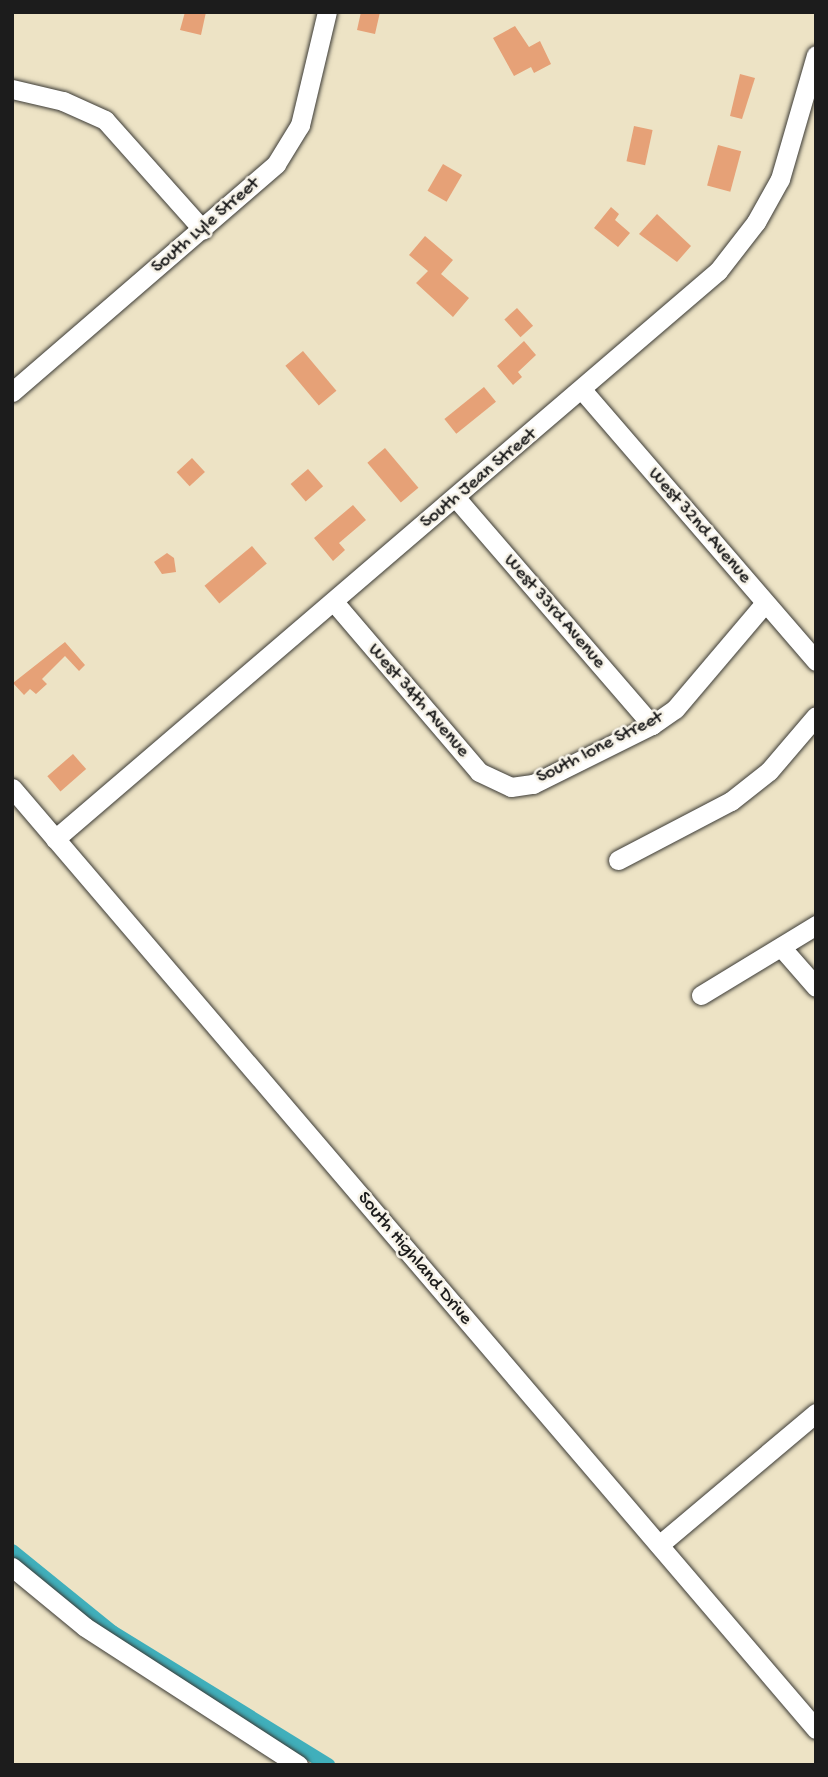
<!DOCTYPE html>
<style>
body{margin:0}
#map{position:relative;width:828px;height:1777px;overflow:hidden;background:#ede3c5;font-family:"Gochi Hand",sans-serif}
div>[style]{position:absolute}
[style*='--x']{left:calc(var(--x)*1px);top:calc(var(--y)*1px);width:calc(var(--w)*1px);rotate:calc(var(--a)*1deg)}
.canal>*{height:14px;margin:-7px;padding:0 7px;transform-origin:7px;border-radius:7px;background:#40afbb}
.building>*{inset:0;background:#e6a177;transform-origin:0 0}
.roads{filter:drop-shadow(0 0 2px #3b3a35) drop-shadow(0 0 2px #3b3a35)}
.minor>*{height:19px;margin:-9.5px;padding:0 9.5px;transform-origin:9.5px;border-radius:9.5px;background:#fff}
span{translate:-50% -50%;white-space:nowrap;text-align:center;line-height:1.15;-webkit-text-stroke:5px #f7f3e8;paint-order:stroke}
.street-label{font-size:19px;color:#1c1c1c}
.frame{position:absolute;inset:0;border:14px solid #1c1c1c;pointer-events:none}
</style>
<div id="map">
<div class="canal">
<i style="--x:12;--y:1551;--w:129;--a:39"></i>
<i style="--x:112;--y:1632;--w:254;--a:31.6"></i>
</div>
<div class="building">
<i style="clip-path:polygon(185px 12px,206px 12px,201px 35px,180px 30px)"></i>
<i style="clip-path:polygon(361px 12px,380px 12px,375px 34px,357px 30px)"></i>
<i style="clip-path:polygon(515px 26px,529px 47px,540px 41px,551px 64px,534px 73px,531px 67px,514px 76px,493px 38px)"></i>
<i style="clip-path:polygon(740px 74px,755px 78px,742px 119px,730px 116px)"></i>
<i style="left:634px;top:126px;width:19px;height:36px;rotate:12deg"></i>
<i style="left:718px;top:145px;width:24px;height:42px;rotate:15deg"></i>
<i style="left:443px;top:164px;width:22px;height:31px;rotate:30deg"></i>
<i style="clip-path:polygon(611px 207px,619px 214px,615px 220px,630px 233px,618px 247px,594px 228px)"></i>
<i style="clip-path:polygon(657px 214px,691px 246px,677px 262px,639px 234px)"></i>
<i style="clip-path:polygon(425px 236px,453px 260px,441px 274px,469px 298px,453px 317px,416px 283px,428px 271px,409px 255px)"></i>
<i style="left:517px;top:308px;width:24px;height:17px;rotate:48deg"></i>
<i style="clip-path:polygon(524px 341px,536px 355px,518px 372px,522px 377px,513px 385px,497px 366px)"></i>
<i style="left:303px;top:351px;width:52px;height:23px;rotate:50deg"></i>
<i style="left:484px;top:387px;width:19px;height:51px;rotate:51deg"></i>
<i style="left:385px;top:448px;width:52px;height:23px;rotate:50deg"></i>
<i style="left:192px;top:458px;width:19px;height:21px;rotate:47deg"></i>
<i style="left:308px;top:469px;width:23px;height:23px;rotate:49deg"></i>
<i style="clip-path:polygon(353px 505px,366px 520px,339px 543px,345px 550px,333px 561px,314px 538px)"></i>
<i style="left:252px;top:546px;width:23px;height:62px;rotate:50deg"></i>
<i style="clip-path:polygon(167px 553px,174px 558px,176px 572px,162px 574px,154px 562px)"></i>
<i style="clip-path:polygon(65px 642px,85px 665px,79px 671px,65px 656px,42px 679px,47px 684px,36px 694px,30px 689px,24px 695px,13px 683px)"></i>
<i style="left:73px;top:754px;width:20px;height:34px;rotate:49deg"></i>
</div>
<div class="roads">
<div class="minor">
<i style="--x:12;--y:89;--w:52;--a:13.2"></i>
<i style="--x:63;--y:101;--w:46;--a:24.3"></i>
<i style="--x:105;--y:120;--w:147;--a:48.3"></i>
<i style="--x:583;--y:391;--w:357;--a:49.2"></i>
<i style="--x:12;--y:392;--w:349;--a:-40.8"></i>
<i style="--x:276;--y:164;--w:46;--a:-58.4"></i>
<i style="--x:300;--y:125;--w:116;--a:-76.6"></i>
<i style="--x:456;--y:498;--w:300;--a:49.2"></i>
<i style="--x:334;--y:602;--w:223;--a:49.5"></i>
<i style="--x:479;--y:772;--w:35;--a:25"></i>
<i style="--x:511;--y:787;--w:22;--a:-8"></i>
<i style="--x:533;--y:784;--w:133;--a:-26.4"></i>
<i style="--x:652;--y:725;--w:28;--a:-35"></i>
<i style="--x:675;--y:709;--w:139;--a:-49.7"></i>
<i style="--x:12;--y:788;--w:1238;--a:49.49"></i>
<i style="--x:55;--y:839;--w:873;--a:-40.59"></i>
<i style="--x:718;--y:271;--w:62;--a:-52.2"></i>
<i style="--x:756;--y:222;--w:49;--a:-60.8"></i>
<i style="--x:780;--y:179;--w:129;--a:-73.8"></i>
<i style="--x:618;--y:860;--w:127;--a:-27.6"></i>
<i style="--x:731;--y:801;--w:48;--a:-38.3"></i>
<i style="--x:769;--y:771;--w:72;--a:-49.5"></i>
<i style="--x:781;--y:947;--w:53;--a:48.8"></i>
<i style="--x:701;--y:995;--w:135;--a:-31.3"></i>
<i style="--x:659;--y:1545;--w:205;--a:-40.1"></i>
<i style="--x:12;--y:1567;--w:94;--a:39.4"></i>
<i style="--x:85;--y:1627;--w:254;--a:32.9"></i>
</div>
</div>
<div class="street-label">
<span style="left:206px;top:226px;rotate:-41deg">South Lyle Street</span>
<span style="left:479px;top:479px;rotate:-40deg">South Jean Street</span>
<span style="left:699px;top:526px;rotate:49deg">West 32nd Avenue</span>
<span style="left:554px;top:612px;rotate:49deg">West 33rd Avenue</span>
<span style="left:418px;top:701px;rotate:49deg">West 34th Avenue</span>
<span style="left:600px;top:748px;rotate:-27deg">South Ione Street</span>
<span style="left:414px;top:1259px;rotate:50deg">South Highland Drive</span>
</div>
<div class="frame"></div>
</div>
